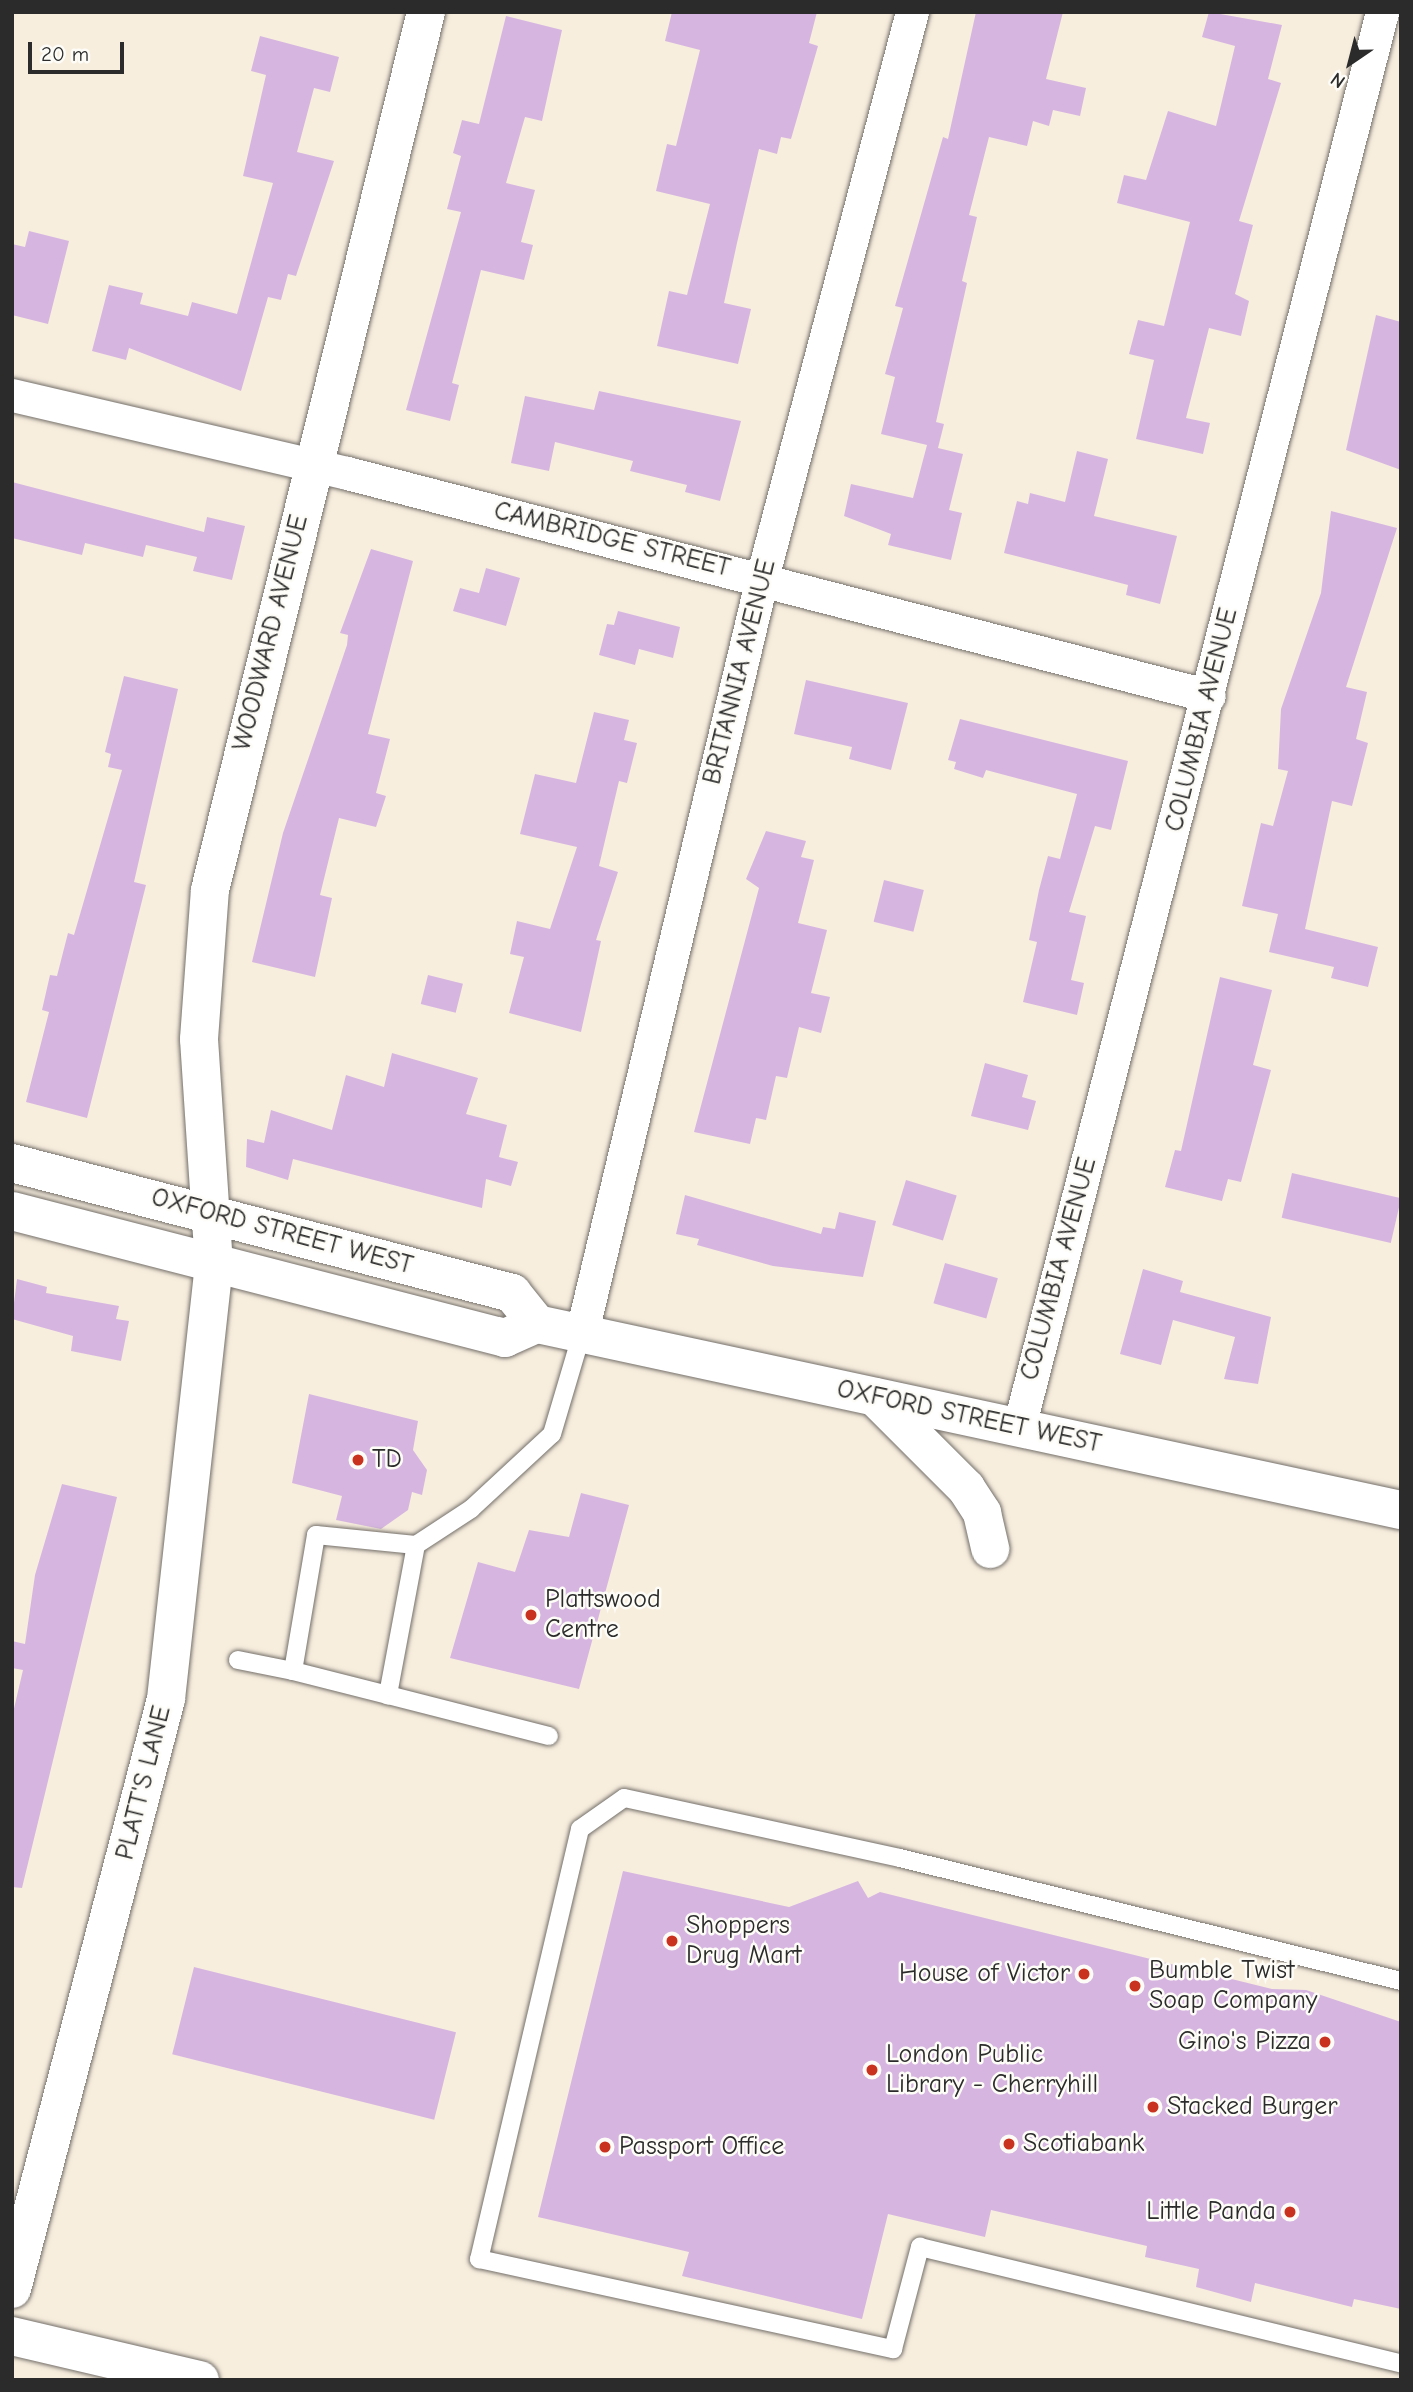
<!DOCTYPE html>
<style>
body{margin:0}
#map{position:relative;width:1413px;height:2392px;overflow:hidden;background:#f8eede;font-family:"Comic Neue",sans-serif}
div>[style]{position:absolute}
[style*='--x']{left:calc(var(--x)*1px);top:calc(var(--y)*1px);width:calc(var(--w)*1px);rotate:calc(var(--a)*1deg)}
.building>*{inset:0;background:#d6b6e0;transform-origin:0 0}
.roads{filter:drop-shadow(0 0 2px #736f6a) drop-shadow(0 0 2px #736f6a)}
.lane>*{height:18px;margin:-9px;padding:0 9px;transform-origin:9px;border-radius:9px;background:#fff}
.street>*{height:33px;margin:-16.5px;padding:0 16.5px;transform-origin:16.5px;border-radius:16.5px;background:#fff}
.secondary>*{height:38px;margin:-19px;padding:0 19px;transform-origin:19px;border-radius:19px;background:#fff}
.dots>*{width:19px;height:19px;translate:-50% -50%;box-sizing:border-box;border:4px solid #fdfcf7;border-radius:50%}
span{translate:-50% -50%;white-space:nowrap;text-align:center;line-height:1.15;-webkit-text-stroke:5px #fdfcf7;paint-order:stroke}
.street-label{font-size:26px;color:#2b2b2b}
.poi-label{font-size:26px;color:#2b2b2b}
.left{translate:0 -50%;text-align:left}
.right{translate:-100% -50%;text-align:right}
.frame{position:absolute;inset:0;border:14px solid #2b2b2b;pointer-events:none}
.north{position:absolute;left:1315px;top:28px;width:70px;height:70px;-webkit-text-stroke:5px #fdfcf7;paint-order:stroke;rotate:215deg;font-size:19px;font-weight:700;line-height:28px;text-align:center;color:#2b2b2b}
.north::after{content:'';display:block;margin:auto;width:24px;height:32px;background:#2b2b2b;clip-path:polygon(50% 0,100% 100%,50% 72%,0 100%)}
.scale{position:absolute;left:28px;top:42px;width:96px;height:32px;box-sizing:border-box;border:4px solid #2b2b2b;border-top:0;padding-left:9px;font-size:21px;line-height:24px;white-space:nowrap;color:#2b2b2b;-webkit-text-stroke:5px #fdfcf7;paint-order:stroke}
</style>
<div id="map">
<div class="building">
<i style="clip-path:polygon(672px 12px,817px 12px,809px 43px,818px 46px,791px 139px,781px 137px,777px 154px,759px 149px,737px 243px,724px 303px,751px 309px,738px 364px,657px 346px,669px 291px,687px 295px,710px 204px,656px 191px,667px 144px,676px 146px,700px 50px,665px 41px)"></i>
<i style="clip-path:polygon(976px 12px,1063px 12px,1046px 79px,1086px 88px,1080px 116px,1053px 110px,1049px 126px,1033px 121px,1027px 146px,989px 137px,969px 215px,977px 217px,962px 281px,967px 283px,936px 422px,944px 424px,938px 448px,963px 454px,949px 510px,962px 513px,951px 560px,888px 545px,891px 534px,844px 516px,851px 484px,913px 498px,927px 445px,881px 434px,895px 377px,885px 374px,903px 308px,895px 306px,943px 137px,948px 139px)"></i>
<i style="clip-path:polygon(1209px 12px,1282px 25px,1268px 79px,1281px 83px,1239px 221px,1253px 225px,1235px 294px,1249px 301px,1241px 336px,1209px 328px,1186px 418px,1210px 423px,1203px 454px,1136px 439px,1154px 360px,1129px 354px,1138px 320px,1164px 326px,1190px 222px,1117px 203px,1124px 175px,1146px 180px,1168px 111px,1216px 126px,1235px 46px,1202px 37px)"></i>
<i style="clip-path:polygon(506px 16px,562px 30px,542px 121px,525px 117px,506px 183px,535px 190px,521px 242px,533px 245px,524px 280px,481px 270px,452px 383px,459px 385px,450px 421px,406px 410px,461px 212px,447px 209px,461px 156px,453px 153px,462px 120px,479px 124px)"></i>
<i style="clip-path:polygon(260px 36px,339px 57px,330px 92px,314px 88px,297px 152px,334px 161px,296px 276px,288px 274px,281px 300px,268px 297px,241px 391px,129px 348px,126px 360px,92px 351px,109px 285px,143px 293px,140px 304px,188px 316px,192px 302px,237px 314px,273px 183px,243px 176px,266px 75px,251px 71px)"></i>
<i style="clip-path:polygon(29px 231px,69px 241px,48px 324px,12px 315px,12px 244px,25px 247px)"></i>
<i style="clip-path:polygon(1376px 315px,1401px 322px,1401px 470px,1346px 450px)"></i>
<i style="clip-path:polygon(599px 391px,741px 421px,720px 501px,685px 492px,687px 485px,630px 471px,633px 461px,555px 442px,549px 471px,511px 463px,525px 396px,594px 410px)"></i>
<i style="clip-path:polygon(1077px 451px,1108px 459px,1094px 516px,1177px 536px,1160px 604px,1126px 595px,1128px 585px,1004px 553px,1017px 501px,1028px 504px,1030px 493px,1065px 502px)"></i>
<i style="clip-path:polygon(12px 482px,204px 532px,207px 517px,245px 526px,232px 580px,193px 571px,197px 557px,146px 545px,143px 557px,85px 543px,82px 555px,12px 538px)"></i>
<i style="clip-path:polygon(1331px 511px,1397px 528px,1346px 687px,1367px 692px,1356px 739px,1368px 743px,1352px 806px,1332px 801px,1305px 929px,1378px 947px,1368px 987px,1331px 978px,1334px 967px,1269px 952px,1278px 914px,1242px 906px,1261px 823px,1273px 826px,1288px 771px,1278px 769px,1281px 709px,1321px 593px)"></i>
<i style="clip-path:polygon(371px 549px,413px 561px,368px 734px,390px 739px,376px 793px,386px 796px,376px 827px,339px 818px,320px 895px,332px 898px,315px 977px,252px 962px,283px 833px,347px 645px,348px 635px,340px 633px)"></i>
<i style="clip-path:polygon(486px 568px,520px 578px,506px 626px,453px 611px,460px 588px,479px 593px)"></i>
<i style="clip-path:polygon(618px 611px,680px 627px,673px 658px,639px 649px,635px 665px,599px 655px,607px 624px,614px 625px)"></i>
<i style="clip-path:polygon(124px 676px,178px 689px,134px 882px,146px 885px,87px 1118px,26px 1102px,49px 1012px,42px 1010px,50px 975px,57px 976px,68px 933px,74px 935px,122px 770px,108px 767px,111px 754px,105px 752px)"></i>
<i style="clip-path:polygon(806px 680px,908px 703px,891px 770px,849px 759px,852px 747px,794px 734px)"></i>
<i style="clip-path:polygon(594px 712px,629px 720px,624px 740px,637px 743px,627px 783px,619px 781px,599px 866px,618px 872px,596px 940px,601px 941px,581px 1032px,509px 1013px,524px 957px,510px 954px,517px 921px,550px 929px,577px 847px,520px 834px,535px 774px,576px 783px)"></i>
<i style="clip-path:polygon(960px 719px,1128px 761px,1111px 830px,1095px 826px,1069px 912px,1086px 916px,1071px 980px,1084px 983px,1077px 1015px,1023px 1002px,1037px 942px,1029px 940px,1039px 890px,1048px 856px,1060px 859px,1077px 794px,986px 770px,983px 778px,954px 769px,956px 762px,948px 760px)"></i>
<i style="clip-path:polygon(766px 831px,806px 841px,801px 857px,814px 860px,798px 923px,827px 930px,811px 993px,830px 997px,821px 1033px,799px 1027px,787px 1078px,776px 1076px,766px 1120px,756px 1118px,750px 1144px,694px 1132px,759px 888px,746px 879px)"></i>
<i style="left:884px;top:880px;width:41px;height:43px;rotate:14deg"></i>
<i style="left:428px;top:975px;width:36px;height:30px;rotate:14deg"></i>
<i style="clip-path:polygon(1220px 977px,1272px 990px,1253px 1065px,1271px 1070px,1241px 1182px,1228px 1179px,1222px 1201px,1165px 1187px,1175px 1150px,1181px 1151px)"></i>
<i style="clip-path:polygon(392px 1053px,478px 1078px,466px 1114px,507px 1125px,499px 1157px,518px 1162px,511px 1186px,486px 1179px,482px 1208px,293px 1159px,288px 1180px,246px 1167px,247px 1139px,264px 1143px,271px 1110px,332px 1130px,346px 1075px,384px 1087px)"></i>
<i style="clip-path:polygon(985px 1063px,1028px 1075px,1022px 1097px,1036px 1101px,1028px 1130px,971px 1116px)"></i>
<i style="left:1292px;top:1173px;width:112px;height:46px;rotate:13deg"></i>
<i style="left:906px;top:1180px;width:53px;height:47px;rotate:17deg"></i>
<i style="clip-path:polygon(685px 1195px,821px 1234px,823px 1227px,835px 1229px,839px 1212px,876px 1221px,863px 1277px,773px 1266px,697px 1245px,699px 1239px,676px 1234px)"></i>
<i style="left:945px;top:1263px;width:55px;height:42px;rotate:16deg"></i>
<i style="clip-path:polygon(1143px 1269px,1183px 1281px,1180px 1292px,1271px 1317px,1258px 1384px,1224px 1379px,1235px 1337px,1173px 1320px,1161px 1365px,1120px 1354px)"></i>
<i style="clip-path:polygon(17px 1279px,47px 1287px,46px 1293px,119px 1306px,116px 1319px,129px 1321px,121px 1361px,71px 1351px,73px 1336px,12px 1319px)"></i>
<i style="clip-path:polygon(309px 1394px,418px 1421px,413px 1450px,427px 1470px,422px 1495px,412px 1492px,408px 1510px,381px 1529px,336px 1520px,342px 1496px,292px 1483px)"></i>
<i style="clip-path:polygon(62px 1484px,117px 1497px,22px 1888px,12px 1887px,12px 1717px,23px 1670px,12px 1668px,12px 1641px,25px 1644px,35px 1575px)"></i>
<i style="clip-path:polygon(581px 1493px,629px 1505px,579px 1689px,450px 1658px,478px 1562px,515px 1572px,529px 1530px,569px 1537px)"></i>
<i style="clip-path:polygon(623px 1871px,789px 1907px,858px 1881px,868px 1898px,880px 1892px,1272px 1989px,1306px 1990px,1401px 2022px,1401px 2309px,1354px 2299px,1352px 2307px,1255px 2283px,1251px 2302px,1196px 2287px,1199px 2269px,1145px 2257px,1147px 2246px,991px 2210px,985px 2237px,888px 2214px,862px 2319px,682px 2276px,689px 2252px,538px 2217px)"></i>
<i style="left:194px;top:1967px;width:270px;height:90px;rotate:14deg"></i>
</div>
<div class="roads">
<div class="lane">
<i style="--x:416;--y:1545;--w:153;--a:100.6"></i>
<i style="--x:388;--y:1695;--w:166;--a:14.3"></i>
<i style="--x:238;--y:1660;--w:56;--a:11.3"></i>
<i style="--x:293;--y:1671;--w:138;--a:-80.4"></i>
<i style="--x:316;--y:1535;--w:100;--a:5.7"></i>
<i style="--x:416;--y:1545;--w:66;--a:-33.2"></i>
<i style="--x:471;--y:1509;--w:110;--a:-42.8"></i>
<i style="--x:552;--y:1434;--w:102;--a:-73.5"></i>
<i style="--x:293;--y:1671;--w:98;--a:14.2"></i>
<i style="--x:1401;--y:1981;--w:516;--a:-166.21"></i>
<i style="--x:900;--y:1858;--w:282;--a:-167.7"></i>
<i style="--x:624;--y:1798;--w:54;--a:144.8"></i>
<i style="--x:580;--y:1829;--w:442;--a:103.2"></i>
<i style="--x:479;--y:2259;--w:424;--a:12.3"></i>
<i style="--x:893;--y:2349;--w:106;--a:-75.2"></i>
<i style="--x:920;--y:2247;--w:495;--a:13.6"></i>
</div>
<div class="street">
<i style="--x:12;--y:395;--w:344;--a:13.1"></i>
<i style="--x:347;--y:473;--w:890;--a:14.5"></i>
<i style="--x:581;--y:1336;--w:779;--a:-76.57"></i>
<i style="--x:762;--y:578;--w:586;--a:-75.16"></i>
<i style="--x:1019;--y:1427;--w:1461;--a:-75.61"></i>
</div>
<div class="secondary">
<i style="--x:12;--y:1163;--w:517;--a:14.57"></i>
<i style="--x:512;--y:1293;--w:40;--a:51"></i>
<i style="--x:12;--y:1211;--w:509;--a:14.45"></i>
<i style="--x:505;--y:1338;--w:35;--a:-24"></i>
<i style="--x:537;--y:1324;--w:884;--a:12.15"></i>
<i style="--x:875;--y:1397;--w:129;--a:45"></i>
<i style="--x:966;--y:1488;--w:30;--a:57"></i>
<i style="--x:982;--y:1513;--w:37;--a:77"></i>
<i style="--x:12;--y:2289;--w:610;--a:-75.37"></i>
<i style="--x:166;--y:1699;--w:437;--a:-83.7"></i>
<i style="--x:214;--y:1265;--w:226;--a:-93.8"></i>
<i style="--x:199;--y:1039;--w:149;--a:-85.8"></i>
<i style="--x:210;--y:890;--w:904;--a:-76.18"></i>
<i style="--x:12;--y:2336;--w:193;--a:13.2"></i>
</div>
</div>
<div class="dots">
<i style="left:358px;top:1460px;background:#c8321e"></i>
<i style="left:531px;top:1615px;background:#c8321e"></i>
<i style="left:672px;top:1941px;background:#c8321e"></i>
<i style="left:1084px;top:1974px;background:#c8321e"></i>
<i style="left:1135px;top:1986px;background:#c8321e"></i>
<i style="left:1325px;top:2042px;background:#c8321e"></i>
<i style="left:872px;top:2070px;background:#c8321e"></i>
<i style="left:1153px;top:2107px;background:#c8321e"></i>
<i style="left:1009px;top:2144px;background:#c8321e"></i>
<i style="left:605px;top:2147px;background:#c8321e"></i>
<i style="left:1290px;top:2212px;background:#c8321e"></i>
</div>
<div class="street-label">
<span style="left:612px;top:540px;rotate:14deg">CAMBRIDGE STREET</span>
<span style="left:271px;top:633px;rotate:-76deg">WOODWARD AVENUE</span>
<span style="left:740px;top:672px;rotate:-76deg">BRITANNIA AVENUE</span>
<span style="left:1202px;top:720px;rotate:-76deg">COLUMBIA AVENUE</span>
<span style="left:282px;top:1232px;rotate:15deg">OXFORD STREET WEST</span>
<span style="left:1059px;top:1269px;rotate:-75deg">COLUMBIA AVENUE</span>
<span style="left:969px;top:1417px;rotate:12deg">OXFORD STREET WEST</span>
<span style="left:144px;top:1783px;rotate:-76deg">PLATT'S LANE</span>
</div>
<div class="poi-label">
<span class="left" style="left:372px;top:1460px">TD</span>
<span class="left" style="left:545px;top:1615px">Plattswood<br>Centre</span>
<span class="left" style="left:686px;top:1941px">Shoppers<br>Drug Mart</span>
<span class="left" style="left:1149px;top:1986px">Bumble Twist<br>Soap Company</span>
<span class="right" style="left:1070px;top:1974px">House of Victor</span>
<span class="right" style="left:1311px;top:2042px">Gino's Pizza</span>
<span class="left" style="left:886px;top:2070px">London Public<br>Library - Cherryhill</span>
<span class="left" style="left:1167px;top:2107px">Stacked Burger</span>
<span class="left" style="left:1023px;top:2144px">Scotiabank</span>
<span class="left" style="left:619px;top:2147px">Passport Office</span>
<span class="right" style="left:1276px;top:2212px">Little Panda</span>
</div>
<div class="frame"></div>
<div class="north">N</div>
<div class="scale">20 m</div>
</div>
